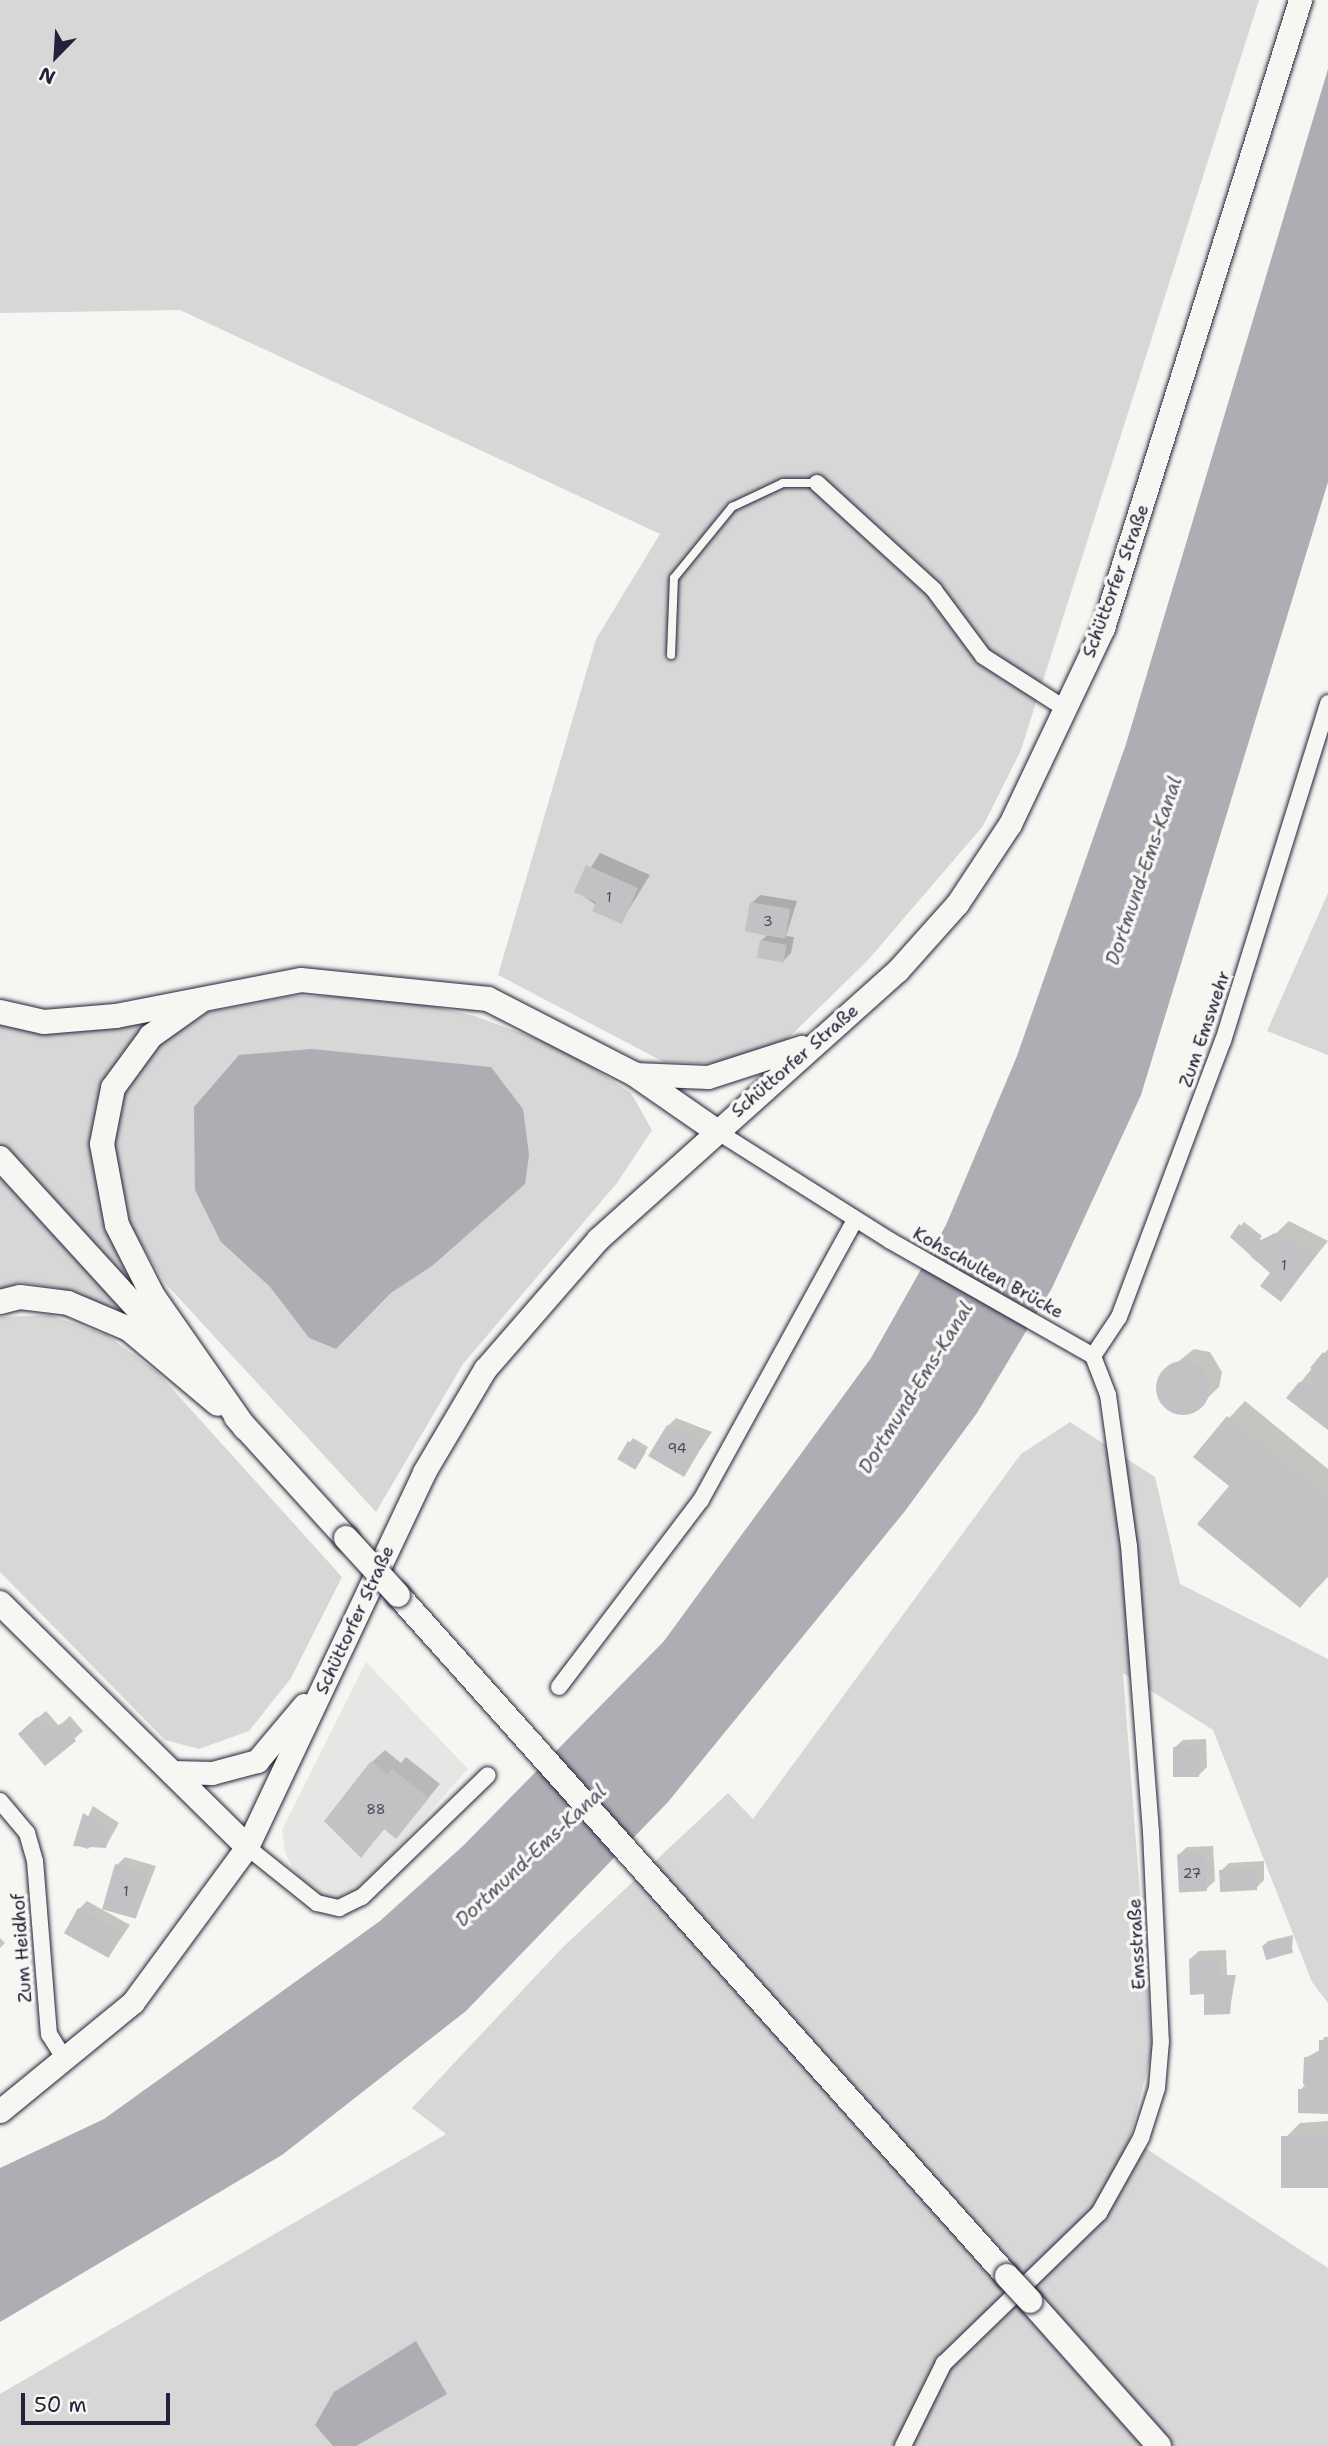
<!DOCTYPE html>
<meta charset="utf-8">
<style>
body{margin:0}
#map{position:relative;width:1328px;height:2446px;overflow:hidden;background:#f6f6f2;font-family:"Shantell Sans",sans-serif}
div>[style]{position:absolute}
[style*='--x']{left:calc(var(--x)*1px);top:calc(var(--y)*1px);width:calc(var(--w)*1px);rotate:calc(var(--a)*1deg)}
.built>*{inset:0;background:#e6e6e4}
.green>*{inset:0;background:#d7d7d7}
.water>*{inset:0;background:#adadb3}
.shadow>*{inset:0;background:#0003}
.building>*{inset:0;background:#c2c2c4;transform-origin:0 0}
.round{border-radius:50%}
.roads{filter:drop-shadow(0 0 2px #22223b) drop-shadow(0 0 2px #22223b)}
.service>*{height:8px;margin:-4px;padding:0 4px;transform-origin:4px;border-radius:4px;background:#f6f6f2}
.minor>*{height:16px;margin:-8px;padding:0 8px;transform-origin:8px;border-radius:8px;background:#f6f6f2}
.secondary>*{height:23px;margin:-11.5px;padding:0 11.5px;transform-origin:11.5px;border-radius:11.5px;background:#f6f6f2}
.primary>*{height:24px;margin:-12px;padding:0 12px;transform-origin:12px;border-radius:12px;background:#f6f6f2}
.bridges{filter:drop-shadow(0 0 2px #22223b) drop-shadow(0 0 2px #22223b)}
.primary-bridge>*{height:24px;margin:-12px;padding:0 12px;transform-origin:12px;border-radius:12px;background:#f6f6f2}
span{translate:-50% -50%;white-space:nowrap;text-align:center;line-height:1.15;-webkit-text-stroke:7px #f6f6f2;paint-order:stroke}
.number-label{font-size:14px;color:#4a4a5d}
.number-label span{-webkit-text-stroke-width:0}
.street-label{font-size:18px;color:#22223b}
.water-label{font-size:19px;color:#535365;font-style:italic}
.north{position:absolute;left:21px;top:21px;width:70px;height:70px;-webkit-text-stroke:5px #f6f6f2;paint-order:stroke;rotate:204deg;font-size:19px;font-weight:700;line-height:28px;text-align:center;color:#22223b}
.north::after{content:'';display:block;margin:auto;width:24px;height:32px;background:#22223b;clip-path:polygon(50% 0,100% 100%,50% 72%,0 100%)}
.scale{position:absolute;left:21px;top:2393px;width:149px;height:32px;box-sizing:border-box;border:4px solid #22223b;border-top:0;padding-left:9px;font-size:21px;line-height:24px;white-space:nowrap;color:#22223b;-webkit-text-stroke:5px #f6f6f2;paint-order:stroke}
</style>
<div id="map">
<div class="built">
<i style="clip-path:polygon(366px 1662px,468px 1769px,365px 1885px,346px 1898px,325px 1898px,303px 1887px,285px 1853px,282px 1830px)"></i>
</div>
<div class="green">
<i style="clip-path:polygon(0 0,1259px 0,1021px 750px,983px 826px,868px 960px,776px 1050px,730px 1064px,664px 1062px,498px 975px,596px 639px,660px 534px,180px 310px,0 313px)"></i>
<i style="clip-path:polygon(1328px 893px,1328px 1055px,1267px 1031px)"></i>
<i style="clip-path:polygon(207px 996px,112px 1088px,116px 1227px,244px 1426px,0 1157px,0 1013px,44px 1022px)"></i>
<i style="clip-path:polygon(evenodd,293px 996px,393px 997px,475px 1016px,564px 1049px,631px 1093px,652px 1130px,617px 1183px,463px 1364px,376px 1512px,165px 1283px,131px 1227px,114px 1149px,122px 1096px,151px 1050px,208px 1012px,293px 996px,221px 1242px,432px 1266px,391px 1293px,336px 1349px,309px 1338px,270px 1287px,221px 1242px)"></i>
<i style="clip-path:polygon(0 1177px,128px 1315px,66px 1290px,21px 1282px,0 1290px)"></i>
<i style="clip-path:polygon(50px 1315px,107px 1335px,158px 1373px,342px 1577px,291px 1678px,249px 1731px,199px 1749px,165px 1740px,0 1572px,0 1317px)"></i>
<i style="clip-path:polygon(1070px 1422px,1155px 1477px,1180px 1584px,1328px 1659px,1328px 2003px,1312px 1982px,1213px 1730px,1123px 1673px,1152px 2050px,1130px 2138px,1328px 2268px,1328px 2446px,0 2446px,0 2394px,446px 2134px,412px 2108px,563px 1947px,728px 1793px,753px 1819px,1021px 1454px)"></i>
</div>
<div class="water">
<i style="clip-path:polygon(1328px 69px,1328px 482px,1141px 1095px,1052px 1288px,977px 1413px,905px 1511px,668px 1802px,466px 2011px,282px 2155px,0 2322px,0 2168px,104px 2119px,380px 1921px,464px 1845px,664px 1641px,871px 1358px,946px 1225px,1017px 1056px,1126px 744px)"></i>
<i style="clip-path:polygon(312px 1049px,491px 1067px,523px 1109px,529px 1155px,525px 1184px,432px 1266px,391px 1293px,336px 1349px,309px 1338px,270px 1287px,221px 1242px,195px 1190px,194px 1107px,239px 1055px)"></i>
<i style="clip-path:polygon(416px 2341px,447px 2394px,356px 2446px,333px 2446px,315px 2425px,334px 2392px)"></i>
</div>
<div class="shadow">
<i style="clip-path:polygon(600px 853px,650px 875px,621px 922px,576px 891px)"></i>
<i style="clip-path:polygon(760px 895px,797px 901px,786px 936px,794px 937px,791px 953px,783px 961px,761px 941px,768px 934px,752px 903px)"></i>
<i style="clip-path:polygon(1289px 1221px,1328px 1241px,1281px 1300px,1272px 1273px,1251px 1257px)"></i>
<i style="clip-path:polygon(1244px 1222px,1262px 1236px,1251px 1251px,1241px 1226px)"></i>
<i style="clip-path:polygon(1194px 1349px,1210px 1352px,1222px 1372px,1219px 1387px,1194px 1411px,1171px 1410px,1160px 1399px,1161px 1375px)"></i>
<i style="clip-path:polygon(1328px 1349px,1328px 1428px,1300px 1383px)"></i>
<i style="clip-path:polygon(1245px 1401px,1328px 1469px,1328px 1577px,1300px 1606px,1231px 1486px,1229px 1418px)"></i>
<i style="clip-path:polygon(676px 1418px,712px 1432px,683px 1474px,668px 1426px)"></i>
<i style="clip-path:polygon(633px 1438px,648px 1447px,638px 1464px,619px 1458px)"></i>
<i style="clip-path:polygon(46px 1711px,59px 1726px,70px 1716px,83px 1731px,46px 1764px,28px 1726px)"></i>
<i style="clip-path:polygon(1206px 1739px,1207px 1767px,1199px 1775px,1174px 1748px,1183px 1740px)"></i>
<i style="clip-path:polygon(385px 1750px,401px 1763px,406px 1757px,440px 1784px,396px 1837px,385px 1828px,361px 1856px,372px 1762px)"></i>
<i style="clip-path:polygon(93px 1806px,119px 1823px,106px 1846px,94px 1843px,88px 1849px,75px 1845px)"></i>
<i style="clip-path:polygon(1213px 1846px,1215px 1881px,1206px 1889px,1178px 1855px,1187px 1847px)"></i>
<i style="clip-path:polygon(125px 1857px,156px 1866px,136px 1917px,117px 1865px)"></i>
<i style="clip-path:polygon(1264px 1861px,1264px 1880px,1256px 1888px,1221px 1871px,1229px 1863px)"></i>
<i style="clip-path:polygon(87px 1901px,130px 1925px,109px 1956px,79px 1909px)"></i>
<i style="clip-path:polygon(1293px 1935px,1292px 1950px,1264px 1945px,1268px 1941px)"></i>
<i style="clip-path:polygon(0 1938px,5px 1943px,0 1948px)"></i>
<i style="clip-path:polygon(1226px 1950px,1227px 1975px,1236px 1975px,1229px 2013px,1190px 1959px,1199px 1951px)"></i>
<i style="clip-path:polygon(1324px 2037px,1328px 2037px,1328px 2112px,1300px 2090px,1306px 2084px,1305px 2058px,1320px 2050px)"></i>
<i style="clip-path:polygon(1328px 2121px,1328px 2186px,1283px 2140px,1300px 2123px)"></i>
</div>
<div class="building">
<i style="clip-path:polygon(586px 865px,638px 888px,622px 924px,592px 911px,596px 902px,574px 892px)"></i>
<i style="left:750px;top:902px;width:41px;height:30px;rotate:10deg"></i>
<i style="left:760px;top:940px;width:27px;height:18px;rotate:10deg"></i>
<i style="clip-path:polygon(1239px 1224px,1261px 1240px,1275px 1233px,1317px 1254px,1281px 1302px,1260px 1286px,1270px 1273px,1230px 1237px)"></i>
<i style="clip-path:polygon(1323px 1352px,1328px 1356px,1328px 1430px,1286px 1398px,1299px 1382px,1311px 1385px,1319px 1374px,1310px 1368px)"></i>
<i class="round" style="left:1156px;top:1361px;width:54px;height:54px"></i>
<i style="clip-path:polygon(1227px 1416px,1328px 1499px,1328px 1574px,1300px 1608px,1197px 1524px,1229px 1486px,1193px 1457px)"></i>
<i style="clip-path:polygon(667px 1425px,706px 1440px,684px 1477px,648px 1456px)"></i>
<i style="left:628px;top:1441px;width:21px;height:21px;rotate:31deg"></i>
<i style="clip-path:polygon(37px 1717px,50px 1733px,61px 1723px,76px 1741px,45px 1766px,18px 1734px)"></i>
<i style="left:1173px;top:1747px;width:26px;height:30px"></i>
<i style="clip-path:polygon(371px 1761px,388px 1775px,392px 1769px,429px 1798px,396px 1839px,384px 1829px,361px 1858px,324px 1821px)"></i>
<i style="clip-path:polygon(83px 1813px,111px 1831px,106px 1848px,73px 1846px)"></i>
<i style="left:1205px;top:1853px;width:38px;height:28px;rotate:87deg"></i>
<i style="left:115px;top:1864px;width:35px;height:47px;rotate:16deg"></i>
<i style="left:1256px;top:1868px;width:22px;height:37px;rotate:87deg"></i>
<i style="left:78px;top:1908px;width:51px;height:29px;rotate:29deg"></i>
<i style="left:1289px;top:1938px;width:15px;height:28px;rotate:74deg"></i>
<i style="clip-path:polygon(1219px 1958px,1219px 1978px,1233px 1978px,1230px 2014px,1204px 2015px,1204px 1994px,1190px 1995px,1189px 1959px)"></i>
<i style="left:1319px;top:2040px;width:9px;height:15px"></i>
<i style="clip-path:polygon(1304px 2057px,1328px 2058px,1328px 2114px,1298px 2113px,1298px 2089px,1312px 2089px,1303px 2084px)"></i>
<i style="left:1328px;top:2136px;width:52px;height:47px;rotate:90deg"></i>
</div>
<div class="roads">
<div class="service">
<i style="--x:671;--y:655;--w:77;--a:-87.8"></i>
<i style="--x:674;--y:578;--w:92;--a:-50.8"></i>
<i style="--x:732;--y:507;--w:56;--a:-25.2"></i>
<i style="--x:783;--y:483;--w:34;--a:0"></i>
</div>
<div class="minor">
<i style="--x:817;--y:483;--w:159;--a:42.4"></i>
<i style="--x:934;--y:590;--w:82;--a:53.4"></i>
<i style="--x:983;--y:656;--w:100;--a:32.7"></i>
<i style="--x:715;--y:1130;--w:206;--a:32.3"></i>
<i style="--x:889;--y:1240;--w:235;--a:29.6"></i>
<i style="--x:1093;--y:1356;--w:42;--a:69"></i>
<i style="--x:1108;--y:1395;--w:152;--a:82.1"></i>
<i style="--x:1129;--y:1546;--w:287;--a:85.6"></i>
<i style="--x:1151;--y:1832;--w:209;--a:87.3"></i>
<i style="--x:1161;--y:2041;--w:47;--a:94.9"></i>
<i style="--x:1157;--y:2088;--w:52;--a:107.7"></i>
<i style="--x:1141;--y:2138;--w:86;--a:119.2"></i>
<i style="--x:1099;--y:2213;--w:216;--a:135.9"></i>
<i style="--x:944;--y:2363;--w:93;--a:116.3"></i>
<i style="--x:1093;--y:1356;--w:47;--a:-56.3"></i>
<i style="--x:1119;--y:1317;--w:295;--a:-69.4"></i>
<i style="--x:1223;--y:1041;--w:354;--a:-72.7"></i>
<i style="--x:559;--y:1687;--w:235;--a:-52.8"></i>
<i style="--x:701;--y:1500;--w:320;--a:-61.2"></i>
<i style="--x:0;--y:1801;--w:42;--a:49.8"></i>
<i style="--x:27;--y:1833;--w:29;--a:74"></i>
<i style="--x:35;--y:1861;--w:174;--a:85.4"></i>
<i style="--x:49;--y:2034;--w:28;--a:58"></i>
<i style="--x:247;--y:1847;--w:90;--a:38.7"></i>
<i style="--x:317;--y:1903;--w:23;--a:13"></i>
<i style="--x:339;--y:1908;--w:25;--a:-26"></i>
<i style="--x:362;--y:1897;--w:175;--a:-44.1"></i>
</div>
<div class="secondary">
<i style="--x:634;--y:1074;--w:74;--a:2.3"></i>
<i style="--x:708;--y:1077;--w:98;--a:-17.9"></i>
<i style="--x:171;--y:1772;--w:41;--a:1.4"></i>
<i style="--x:212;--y:1773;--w:47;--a:-14.9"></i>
<i style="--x:257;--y:1761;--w:73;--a:-50"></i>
<i style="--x:0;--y:2111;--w:172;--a:-39.3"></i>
<i style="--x:133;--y:2002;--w:192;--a:-53.7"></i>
<i style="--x:247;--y:1847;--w:415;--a:-64.7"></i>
<i style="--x:424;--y:1472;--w:120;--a:-59.4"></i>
<i style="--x:485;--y:1369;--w:172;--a:-49"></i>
<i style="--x:598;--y:1239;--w:402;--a:-41.9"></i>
<i style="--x:897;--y:971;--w:90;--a:-48.2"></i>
<i style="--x:957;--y:904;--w:96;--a:-56.5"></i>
<i style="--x:1010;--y:824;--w:217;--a:-64.6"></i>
<i style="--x:1103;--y:628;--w:658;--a:-72.58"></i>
</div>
<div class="primary">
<i style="--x:199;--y:1002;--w:59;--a:144.7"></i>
<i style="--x:151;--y:1036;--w:64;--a:126.2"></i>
<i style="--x:113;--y:1088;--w:57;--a:101.1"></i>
<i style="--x:102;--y:1144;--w:82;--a:79.5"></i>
<i style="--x:117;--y:1225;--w:80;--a:63.1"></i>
<i style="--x:153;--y:1296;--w:161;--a:55.1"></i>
<i style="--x:0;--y:1012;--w:45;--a:12.8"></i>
<i style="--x:44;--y:1022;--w:72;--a:-4.8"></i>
<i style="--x:116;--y:1016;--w:188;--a:-11"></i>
<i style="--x:301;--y:980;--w:188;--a:5.8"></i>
<i style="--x:488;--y:999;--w:164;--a:27.2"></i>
<i style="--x:634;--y:1074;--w:98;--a:34.7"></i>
<i style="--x:0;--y:1158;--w:261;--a:47.6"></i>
<i style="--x:0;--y:1302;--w:21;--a:-14"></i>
<i style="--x:20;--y:1297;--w:48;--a:7.1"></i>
<i style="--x:68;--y:1303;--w:66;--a:23.1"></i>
<i style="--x:129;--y:1329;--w:116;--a:40.1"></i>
<i style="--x:236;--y:1417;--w:164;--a:47.7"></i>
<i style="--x:398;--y:1595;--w:914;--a:48.19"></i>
<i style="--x:0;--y:1603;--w:347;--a:44.6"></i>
<i style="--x:1030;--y:2301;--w:194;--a:48.3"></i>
</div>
</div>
<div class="bridges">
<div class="primary-bridge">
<i style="--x:346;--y:1538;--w:77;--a:47.6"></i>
<i style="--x:1007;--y:2276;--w:34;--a:47"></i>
</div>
</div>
<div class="number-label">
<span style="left:609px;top:897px">1</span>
<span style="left:768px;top:921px">3</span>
<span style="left:1284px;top:1265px">1</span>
<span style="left:677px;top:1448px">94</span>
<span style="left:376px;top:1809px">88</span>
<span style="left:1192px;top:1873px">27</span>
<span style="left:126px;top:1891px">1</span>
</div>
<div class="street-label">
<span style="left:1116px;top:581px;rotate:-70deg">Schüttorfer Straße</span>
<span style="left:1205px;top:1029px;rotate:-71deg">Zum Emswehr</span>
<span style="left:795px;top:1061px;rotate:-41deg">Schüttorfer Straße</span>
<span style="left:988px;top:1273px;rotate:29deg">Kohschulten Brücke</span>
<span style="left:355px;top:1620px;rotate:-65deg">Schüttorfer Straße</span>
<span style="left:1137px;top:1944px;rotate:-93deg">Emsstraße</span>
<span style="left:22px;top:1948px;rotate:-94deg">Zum Heidhof</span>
</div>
<div class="water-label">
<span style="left:1144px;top:871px;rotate:-71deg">Dortmund-Ems-Kanal</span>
<span style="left:916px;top:1388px;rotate:-58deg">Dortmund-Ems-Kanal</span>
<span style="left:531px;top:1856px;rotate:-43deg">Dortmund-Ems-Kanal</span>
</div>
<div class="north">N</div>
<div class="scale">50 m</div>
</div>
